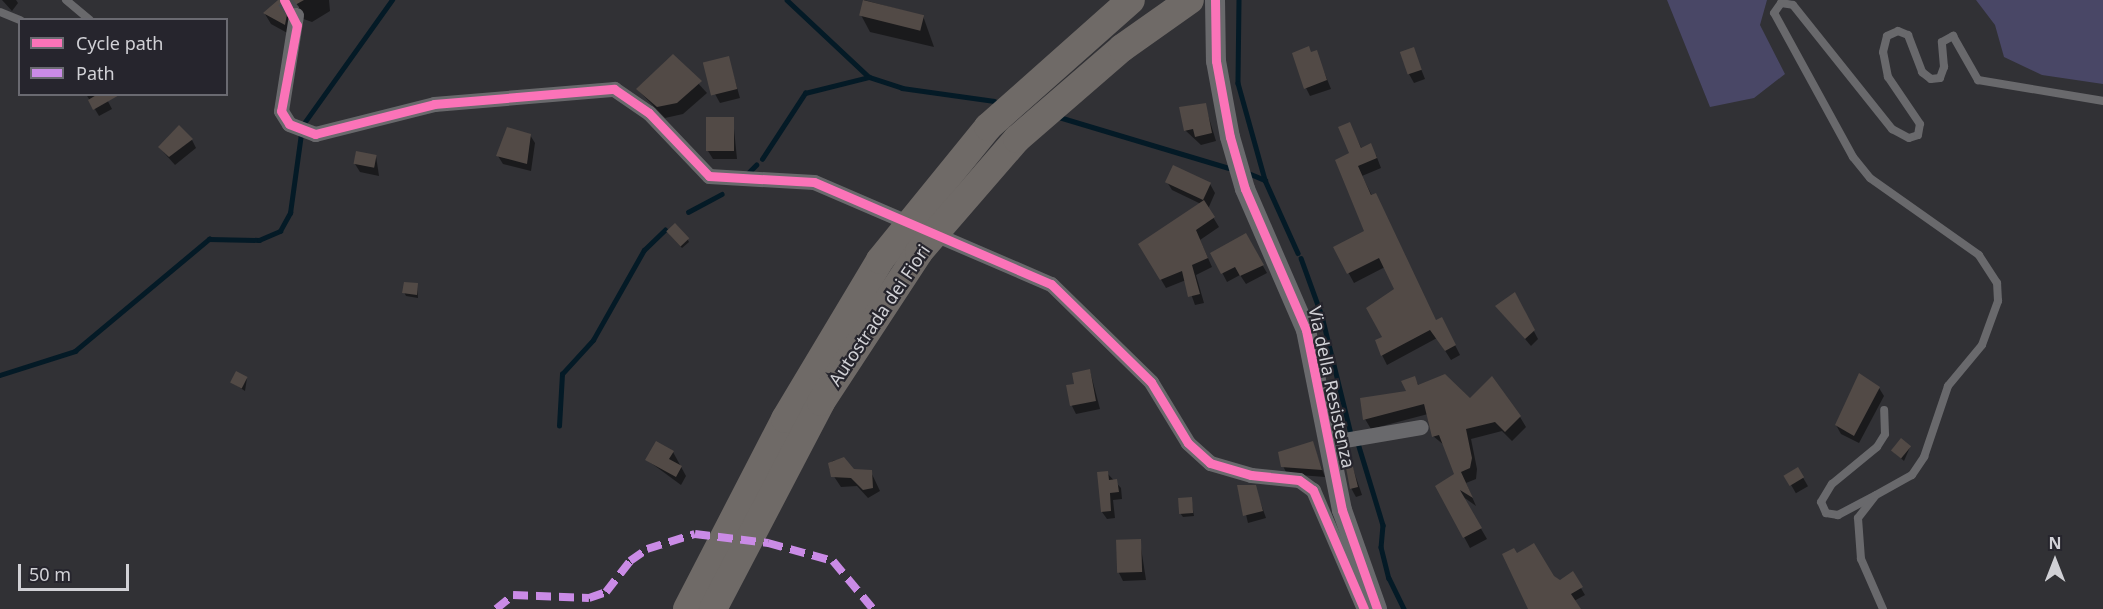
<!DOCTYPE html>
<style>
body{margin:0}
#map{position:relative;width:2103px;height:609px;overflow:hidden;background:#313135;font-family:"Noto Sans",sans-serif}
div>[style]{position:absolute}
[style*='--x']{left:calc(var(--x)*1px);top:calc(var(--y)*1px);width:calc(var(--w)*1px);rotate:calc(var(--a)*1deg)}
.green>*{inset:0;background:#494766}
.shadow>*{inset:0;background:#0007;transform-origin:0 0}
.stream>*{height:4.5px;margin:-2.25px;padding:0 2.25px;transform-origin:2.25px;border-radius:2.25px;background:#041a26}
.building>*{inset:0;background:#524a46;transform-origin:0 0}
.minor-tunnel>*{height:15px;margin-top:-7.5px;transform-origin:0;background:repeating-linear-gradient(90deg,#49494d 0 15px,transparent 0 23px)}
.service>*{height:8px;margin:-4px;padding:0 4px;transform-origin:4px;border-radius:4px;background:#69696c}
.minor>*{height:15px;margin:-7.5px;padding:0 7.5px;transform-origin:7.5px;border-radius:7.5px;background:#69696c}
.tertiary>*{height:20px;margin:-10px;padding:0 10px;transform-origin:10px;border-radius:10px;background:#69696c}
.motorway>*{height:28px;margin:-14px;padding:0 14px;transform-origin:14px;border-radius:14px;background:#6f6a67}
.quiet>*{height:8px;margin-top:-4px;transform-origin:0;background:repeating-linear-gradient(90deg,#ca8be6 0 15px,transparent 0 23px)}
.cycleway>*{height:9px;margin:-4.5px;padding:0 4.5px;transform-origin:4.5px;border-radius:4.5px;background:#fb73b8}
span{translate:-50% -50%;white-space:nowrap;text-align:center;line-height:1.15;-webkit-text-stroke:4.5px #26252d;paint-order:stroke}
.street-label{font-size:18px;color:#d1d1d6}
.legend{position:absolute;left:18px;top:18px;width:210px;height:78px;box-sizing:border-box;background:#26252d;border:2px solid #6a6a71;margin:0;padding:8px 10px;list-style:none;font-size:18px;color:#d1d1d6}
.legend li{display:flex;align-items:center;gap:12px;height:30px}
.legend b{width:30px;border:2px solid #6a6a71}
.north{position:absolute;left:2025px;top:531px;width:60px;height:60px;-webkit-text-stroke:4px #26252d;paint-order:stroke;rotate:0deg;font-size:16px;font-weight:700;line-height:24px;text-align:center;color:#d1d1d6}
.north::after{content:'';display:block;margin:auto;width:21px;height:27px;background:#d1d1d6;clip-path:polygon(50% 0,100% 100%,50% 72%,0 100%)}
.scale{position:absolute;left:18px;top:564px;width:111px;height:27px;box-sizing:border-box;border:3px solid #d1d1d6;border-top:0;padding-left:8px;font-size:18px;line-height:21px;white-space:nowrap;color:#d1d1d6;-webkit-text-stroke:4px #26252d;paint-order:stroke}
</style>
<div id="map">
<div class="green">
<i style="clip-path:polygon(1667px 0,1767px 0,1760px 25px,1785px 74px,1754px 98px,1710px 107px)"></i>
<i style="clip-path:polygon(1976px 0,2103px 0,2103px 84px,2042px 75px,2004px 57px,1995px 25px)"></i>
</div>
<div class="shadow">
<i style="clip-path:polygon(2px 0,16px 0,18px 3px,12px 11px)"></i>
<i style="clip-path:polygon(280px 0,329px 0,330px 11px,312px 22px,298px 17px,291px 35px,271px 24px,265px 14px)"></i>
<i style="clip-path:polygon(864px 0,923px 16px,934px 47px,870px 32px,861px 15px)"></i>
<i style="clip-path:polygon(1413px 49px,1425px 79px,1414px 83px,1409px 74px)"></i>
<i style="clip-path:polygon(1316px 52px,1331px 89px,1310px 96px,1306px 88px)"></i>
<i style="clip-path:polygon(673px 56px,707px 93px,683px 114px,665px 118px,638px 90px)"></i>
<i style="clip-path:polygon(728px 57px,740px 98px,720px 103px,715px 94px)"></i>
<i style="clip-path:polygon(86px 94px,104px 94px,112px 109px,99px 116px)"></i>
<i style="clip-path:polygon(1205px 105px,1216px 141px,1201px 145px,1185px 130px)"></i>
<i style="clip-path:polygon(733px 119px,737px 159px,713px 159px,708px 151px)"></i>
<i style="clip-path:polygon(1349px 124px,1362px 149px,1376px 155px,1381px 168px,1362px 176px,1436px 322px,1447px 329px,1460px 355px,1451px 360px,1437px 338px,1387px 365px,1382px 355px,1396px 290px,1385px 267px,1354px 283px,1335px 248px,1366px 232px)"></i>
<i style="clip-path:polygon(530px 135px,535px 143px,531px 171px,503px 164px,498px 156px)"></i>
<i style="clip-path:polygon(192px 140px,196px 148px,175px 165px,159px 147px)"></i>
<i style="clip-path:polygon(376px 156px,379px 176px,360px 172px,355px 164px)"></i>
<i style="clip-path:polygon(1167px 182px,1210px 184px,1215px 193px,1208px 209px,1219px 227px,1200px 240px,1212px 267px,1196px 275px,1204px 303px,1195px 305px,1186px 280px,1166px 288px,1140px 244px,1201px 204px,1172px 190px)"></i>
<i style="clip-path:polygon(670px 235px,687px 238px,689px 242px,682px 248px)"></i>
<i style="clip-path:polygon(1245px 235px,1267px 273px,1246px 284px,1240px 275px,1227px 282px,1212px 253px)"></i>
<i style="clip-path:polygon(417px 285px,418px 298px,406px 296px,404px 292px)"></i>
<i style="clip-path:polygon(1514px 294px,1538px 339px,1531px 346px,1497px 306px)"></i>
<i style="clip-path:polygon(1090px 371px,1100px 409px,1076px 414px,1072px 406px,1075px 385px)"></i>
<i style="clip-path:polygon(1414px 377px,1419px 386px,1520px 417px,1526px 427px,1512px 441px,1502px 431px,1471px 439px,1477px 469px,1476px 479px,1466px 483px,1476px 506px,1462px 496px,1487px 539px,1470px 548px,1437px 486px,1456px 475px,1444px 445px,1433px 436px,1428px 414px,1371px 429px,1365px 419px,1408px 393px)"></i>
<i style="clip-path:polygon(247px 378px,245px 391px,233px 383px)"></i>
<i style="clip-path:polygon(1879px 388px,1884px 396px,1859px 443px,1841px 434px,1836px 425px)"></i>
<i style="clip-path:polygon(1312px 443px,1325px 477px,1287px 474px,1283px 466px)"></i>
<i style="clip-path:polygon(1910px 447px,1904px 461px,1893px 451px)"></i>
<i style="clip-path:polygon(673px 452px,686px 476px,681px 485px,647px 460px)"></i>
<i style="clip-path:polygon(1349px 457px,1362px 495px,1356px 497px,1351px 488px)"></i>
<i style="clip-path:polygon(843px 459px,853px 470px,871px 472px,880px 491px,868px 498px,857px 486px,841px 487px,829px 469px,832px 461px)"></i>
<i style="left:1798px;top:469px;width:20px;height:14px;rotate:60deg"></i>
<i style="clip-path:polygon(1107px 473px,1121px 488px,1122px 499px,1113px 500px,1115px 518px,1107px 519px,1102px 512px)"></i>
<i style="clip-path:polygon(1239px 486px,1255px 487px,1266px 518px,1248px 523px)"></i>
<i style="clip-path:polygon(1191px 499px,1194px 516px,1183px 517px,1180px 513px)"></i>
<i style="clip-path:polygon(1140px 541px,1146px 580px,1123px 581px,1119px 573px)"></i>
<i style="clip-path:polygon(1517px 555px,1561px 581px,1572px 573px,1585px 595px,1574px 601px,1579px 609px,1532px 609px)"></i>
</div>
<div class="stream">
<i style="--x:787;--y:0;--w:112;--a:43.2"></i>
<i style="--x:869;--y:77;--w:35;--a:18"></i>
<i style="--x:902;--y:88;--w:93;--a:8"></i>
<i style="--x:1239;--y:0;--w:83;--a:90.7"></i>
<i style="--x:1238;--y:83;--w:101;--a:74.4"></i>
<i style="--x:1265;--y:180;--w:80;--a:65.7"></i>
<i style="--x:1059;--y:117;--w:177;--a:16.7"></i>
<i style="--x:762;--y:159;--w:79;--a:-56.9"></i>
<i style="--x:805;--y:93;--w:66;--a:-14"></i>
<i style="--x:1246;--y:172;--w:21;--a:23"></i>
<i style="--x:747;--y:174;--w:13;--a:-45"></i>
<i style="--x:688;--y:212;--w:38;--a:-28"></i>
<i style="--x:1301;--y:258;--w:62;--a:70.1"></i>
<i style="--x:1322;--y:316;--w:122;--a:76.2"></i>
<i style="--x:0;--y:375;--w:79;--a:-17.7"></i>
<i style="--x:75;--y:351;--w:175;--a:-39.9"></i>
<i style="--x:209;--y:239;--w:50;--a:1.1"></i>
<i style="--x:259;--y:240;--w:23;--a:-23"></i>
<i style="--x:280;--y:231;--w:21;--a:-61"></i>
<i style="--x:290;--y:213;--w:88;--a:-82.1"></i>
<i style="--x:302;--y:126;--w:155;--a:-54.5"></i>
<i style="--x:559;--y:426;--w:52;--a:-86.7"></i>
<i style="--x:562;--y:374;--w:46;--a:-47.6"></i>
<i style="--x:593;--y:340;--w:103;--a:-60.5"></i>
<i style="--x:644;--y:250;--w:29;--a:-44"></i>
<i style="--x:1357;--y:440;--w:89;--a:73"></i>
<i style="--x:1383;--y:525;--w:22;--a:95"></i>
<i style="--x:1381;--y:547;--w:32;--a:76"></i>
<i style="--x:1389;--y:578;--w:34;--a:64"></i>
</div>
<div class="building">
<i style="clip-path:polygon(278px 0,304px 0,288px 9px,285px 25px,263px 13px)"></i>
<i style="left:863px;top:0;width:63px;height:16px;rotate:14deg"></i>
<i style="clip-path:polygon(1309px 46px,1311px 52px,1317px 50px,1327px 80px,1304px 89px,1292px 53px)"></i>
<i style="left:1414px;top:47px;width:24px;height:15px;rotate:71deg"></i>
<i style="clip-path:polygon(673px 54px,702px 81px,677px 103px,657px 107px,636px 89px)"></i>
<i style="left:729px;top:56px;width:34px;height:27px;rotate:76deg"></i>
<i style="clip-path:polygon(98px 94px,121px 94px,93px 110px,88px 100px)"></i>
<i style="clip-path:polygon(1206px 103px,1212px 133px,1195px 137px,1193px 129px,1184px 131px,1179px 107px)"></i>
<i style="left:706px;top:117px;width:28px;height:34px"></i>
<i style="clip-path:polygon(1350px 122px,1361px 148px,1371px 143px,1377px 158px,1358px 166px,1371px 195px,1376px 193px,1436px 320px,1442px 317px,1456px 345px,1445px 351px,1430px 330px,1381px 356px,1375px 340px,1382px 337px,1366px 308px,1394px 289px,1379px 258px,1347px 274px,1333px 247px,1364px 231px,1335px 160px,1349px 153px,1338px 127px)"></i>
<i style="clip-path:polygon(179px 125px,193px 139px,169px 157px,158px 147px)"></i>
<i style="clip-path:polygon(507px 127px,531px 134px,527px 164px,496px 156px)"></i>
<i style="left:356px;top:151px;width:21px;height:13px;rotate:11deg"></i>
<i style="left:1173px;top:165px;width:42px;height:19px;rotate:25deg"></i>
<i style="clip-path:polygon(1204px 200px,1215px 217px,1196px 230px,1208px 258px,1192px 265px,1200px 294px,1188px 297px,1182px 271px,1160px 280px,1138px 244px)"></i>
<i style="left:675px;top:223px;width:21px;height:12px;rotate:47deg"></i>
<i style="clip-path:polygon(1246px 233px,1264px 265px,1240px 276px,1235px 267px,1221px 274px,1210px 253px)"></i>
<i style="clip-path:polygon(404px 282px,418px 283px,417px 295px,402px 293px)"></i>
<i style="clip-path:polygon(1515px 292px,1535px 330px,1525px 339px,1495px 306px)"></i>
<i style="clip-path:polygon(1090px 369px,1096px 401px,1070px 406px,1066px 385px,1074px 384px,1072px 373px)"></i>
<i style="left:236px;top:371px;width:13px;height:13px;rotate:27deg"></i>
<i style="clip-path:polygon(1859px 373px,1880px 387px,1854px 436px,1835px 425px)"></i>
<i style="clip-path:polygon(1445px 374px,1470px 398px,1492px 376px,1521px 416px,1505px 432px,1495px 422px,1466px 429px,1472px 458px,1470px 468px,1461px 472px,1473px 498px,1460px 490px,1482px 528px,1463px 538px,1435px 486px,1454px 474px,1439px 435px,1432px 437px,1424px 404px,1363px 420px,1360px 398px,1406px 391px,1401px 381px,1415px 376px,1418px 385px)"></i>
<i style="left:1901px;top:438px;width:13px;height:16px;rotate:39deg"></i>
<i style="clip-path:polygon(656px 441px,674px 451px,669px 459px,682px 466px,676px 477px,645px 460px)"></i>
<i style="clip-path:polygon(1313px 441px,1322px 470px,1281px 467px,1278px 452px)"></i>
<i style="clip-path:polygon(1350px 455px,1358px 487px,1350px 489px,1344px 457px)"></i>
<i style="clip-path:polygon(844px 457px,854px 469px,872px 470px,873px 488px,863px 490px,851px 478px,831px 477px,828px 463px)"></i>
<i style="left:1798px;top:467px;width:12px;height:17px;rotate:59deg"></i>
<i style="clip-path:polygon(1108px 471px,1109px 480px,1117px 479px,1119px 492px,1110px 493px,1111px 511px,1101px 512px,1097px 472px)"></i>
<i style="clip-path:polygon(1237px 485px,1256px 485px,1263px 511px,1243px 516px)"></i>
<i style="left:1192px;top:497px;width:16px;height:14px;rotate:86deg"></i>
<i style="left:1141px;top:539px;width:33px;height:25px;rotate:88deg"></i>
<i style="clip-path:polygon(1534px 543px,1554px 576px,1560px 580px,1573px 571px,1583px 587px,1571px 594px,1581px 609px,1528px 609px,1502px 554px,1514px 548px,1517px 553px)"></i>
</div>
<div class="minor-tunnel">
<i style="--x:284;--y:0;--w:19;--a:51"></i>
</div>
<div class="service">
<i style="--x:66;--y:0;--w:31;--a:40"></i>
<i style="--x:0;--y:12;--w:22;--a:22"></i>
<i style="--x:1874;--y:496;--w:41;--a:152.2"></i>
<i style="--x:1838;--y:515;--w:12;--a:-171"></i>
<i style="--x:1826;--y:513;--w:12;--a:-114"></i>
<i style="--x:1821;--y:502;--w:21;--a:-59"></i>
<i style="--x:1832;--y:484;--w:58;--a:-39.4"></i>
<i style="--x:1877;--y:447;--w:15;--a:-58"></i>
<i style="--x:1885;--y:434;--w:24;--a:-92"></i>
<i style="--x:1883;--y:609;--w:55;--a:-113.7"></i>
<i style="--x:1861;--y:559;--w:41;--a:-94.2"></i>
<i style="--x:1858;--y:518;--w:29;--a:-52"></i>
<i style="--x:1876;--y:495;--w:41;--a:-29.1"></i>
<i style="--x:1912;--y:475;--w:22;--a:-56"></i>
<i style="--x:1924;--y:457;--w:75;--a:-71.3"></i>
<i style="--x:1948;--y:386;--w:53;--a:-50.3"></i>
<i style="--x:1982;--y:345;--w:47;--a:-70"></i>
<i style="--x:1998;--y:301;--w:18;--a:-93"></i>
<i style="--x:1997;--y:283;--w:33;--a:-123"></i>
<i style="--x:1979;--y:255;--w:133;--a:-144.8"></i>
<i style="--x:1870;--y:178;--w:27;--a:-129"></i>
<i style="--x:1853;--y:157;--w:164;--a:-118.7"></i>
<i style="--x:1774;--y:13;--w:12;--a:-55"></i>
<i style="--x:1781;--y:3;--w:12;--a:9"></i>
<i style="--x:1793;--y:5;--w:159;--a:51.4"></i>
<i style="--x:1892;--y:129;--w:19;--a:28"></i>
<i style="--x:1909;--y:138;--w:9;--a:-18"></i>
<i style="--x:1918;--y:135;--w:11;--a:-80"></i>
<i style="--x:1920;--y:124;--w:57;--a:-124.2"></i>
<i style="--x:1888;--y:77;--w:25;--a:-101"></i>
<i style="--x:1883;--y:52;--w:16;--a:-76"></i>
<i style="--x:1887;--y:36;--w:12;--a:-24"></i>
<i style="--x:1898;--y:31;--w:11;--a:22"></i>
<i style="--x:1908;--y:35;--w:40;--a:69"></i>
<i style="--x:1922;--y:72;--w:11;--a:38"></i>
<i style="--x:1931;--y:79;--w:9;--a:-6"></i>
<i style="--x:1940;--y:78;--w:12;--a:-70"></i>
<i style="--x:1944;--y:67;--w:25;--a:-95"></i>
<i style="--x:1942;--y:42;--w:13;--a:-29"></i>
<i style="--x:1953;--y:36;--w:51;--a:60.4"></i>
<i style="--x:1978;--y:80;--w:127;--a:9.5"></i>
</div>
<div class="minor">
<i style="--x:296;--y:15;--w:97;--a:98.9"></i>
<i style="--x:281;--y:111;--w:15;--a:58"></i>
<i style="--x:289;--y:124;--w:28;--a:21"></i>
<i style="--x:315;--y:134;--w:123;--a:-14.1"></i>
<i style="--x:434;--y:104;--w:181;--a:-4.8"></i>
<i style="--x:614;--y:89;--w:42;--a:34.4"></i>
<i style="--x:649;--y:113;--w:87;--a:46.4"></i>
<i style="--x:709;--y:176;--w:105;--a:3.3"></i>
<i style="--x:814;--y:182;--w:258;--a:23.3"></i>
<i style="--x:1051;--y:284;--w:140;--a:44.4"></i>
<i style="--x:1151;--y:382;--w:71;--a:58.8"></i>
<i style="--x:1188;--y:443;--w:30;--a:42"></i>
<i style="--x:1210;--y:463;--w:43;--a:16.3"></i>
<i style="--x:1251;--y:475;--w:48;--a:5.9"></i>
<i style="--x:1299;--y:480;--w:17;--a:36"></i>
<i style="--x:1313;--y:490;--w:129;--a:66.8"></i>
<i style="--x:1327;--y:443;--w:95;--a:-9.7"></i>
</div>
<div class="tertiary">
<i style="--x:1215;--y:0;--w:61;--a:89.1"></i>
<i style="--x:1216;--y:61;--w:77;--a:79.6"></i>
<i style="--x:1230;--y:137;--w:54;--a:73.9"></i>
<i style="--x:1245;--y:189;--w:154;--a:66.6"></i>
<i style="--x:1306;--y:330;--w:184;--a:78.7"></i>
<i style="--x:1342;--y:510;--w:105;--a:70.5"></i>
</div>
<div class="motorway">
<i style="--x:687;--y:609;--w:214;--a:-62.7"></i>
<i style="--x:785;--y:419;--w:185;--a:-59.1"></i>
<i style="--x:880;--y:260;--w:171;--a:-50.9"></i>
<i style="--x:988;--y:127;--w:191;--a:-41.6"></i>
<i style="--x:713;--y:609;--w:233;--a:-62.4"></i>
<i style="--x:821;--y:402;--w:179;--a:-56.8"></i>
<i style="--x:919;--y:252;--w:150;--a:-49.1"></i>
<i style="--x:1017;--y:139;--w:139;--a:-40.9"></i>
<i style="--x:1122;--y:48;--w:83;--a:-35.2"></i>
</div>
<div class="quiet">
<i style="--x:496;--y:609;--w:22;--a:-39"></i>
<i style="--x:513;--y:595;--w:76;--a:2.3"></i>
<i style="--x:589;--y:598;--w:18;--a:-19"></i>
<i style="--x:606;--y:592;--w:39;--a:-52"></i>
<i style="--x:630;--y:561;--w:21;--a:-35"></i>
<i style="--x:647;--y:549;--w:50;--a:-17.4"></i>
<i style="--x:695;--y:534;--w:74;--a:7"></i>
<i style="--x:768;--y:543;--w:67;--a:15.5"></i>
<i style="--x:833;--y:561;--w:62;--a:50.2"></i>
</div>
<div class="cycleway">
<i style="--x:284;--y:0;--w:28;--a:63"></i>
<i style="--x:297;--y:25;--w:87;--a:100.5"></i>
<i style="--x:281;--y:111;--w:15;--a:58"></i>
<i style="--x:289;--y:124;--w:28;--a:21"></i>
<i style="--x:315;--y:134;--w:123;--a:-14.1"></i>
<i style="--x:434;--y:104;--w:181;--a:-4.8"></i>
<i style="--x:614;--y:89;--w:42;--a:34.4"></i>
<i style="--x:649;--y:113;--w:87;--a:46.4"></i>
<i style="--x:709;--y:176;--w:105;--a:3.3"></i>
<i style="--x:814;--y:182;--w:258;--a:23.3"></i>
<i style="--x:1051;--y:284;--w:140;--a:44.4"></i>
<i style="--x:1151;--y:382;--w:71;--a:58.8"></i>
<i style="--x:1188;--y:443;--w:30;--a:42"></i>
<i style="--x:1210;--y:463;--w:43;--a:16.3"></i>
<i style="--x:1251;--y:475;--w:48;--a:5.9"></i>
<i style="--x:1299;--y:480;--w:17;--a:36"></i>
<i style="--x:1313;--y:490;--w:129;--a:66.8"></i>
<i style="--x:1215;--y:0;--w:61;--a:89.1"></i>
<i style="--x:1216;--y:61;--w:77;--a:79.6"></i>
<i style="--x:1230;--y:137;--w:54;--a:73.9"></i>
<i style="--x:1245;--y:189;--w:154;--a:66.6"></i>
<i style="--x:1306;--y:330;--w:184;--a:78.7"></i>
<i style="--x:1342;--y:510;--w:105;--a:70.5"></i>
</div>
<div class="street-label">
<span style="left:879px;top:315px;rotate:-56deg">Autostrada dei Fiori</span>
<span style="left:1332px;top:387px;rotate:78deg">Via della Resistenza</span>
</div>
<ul class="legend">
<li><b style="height:8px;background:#fb73b8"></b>Cycle path</li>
<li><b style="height:8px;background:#ca8be6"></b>Path</li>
</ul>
<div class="north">N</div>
<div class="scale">50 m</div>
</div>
